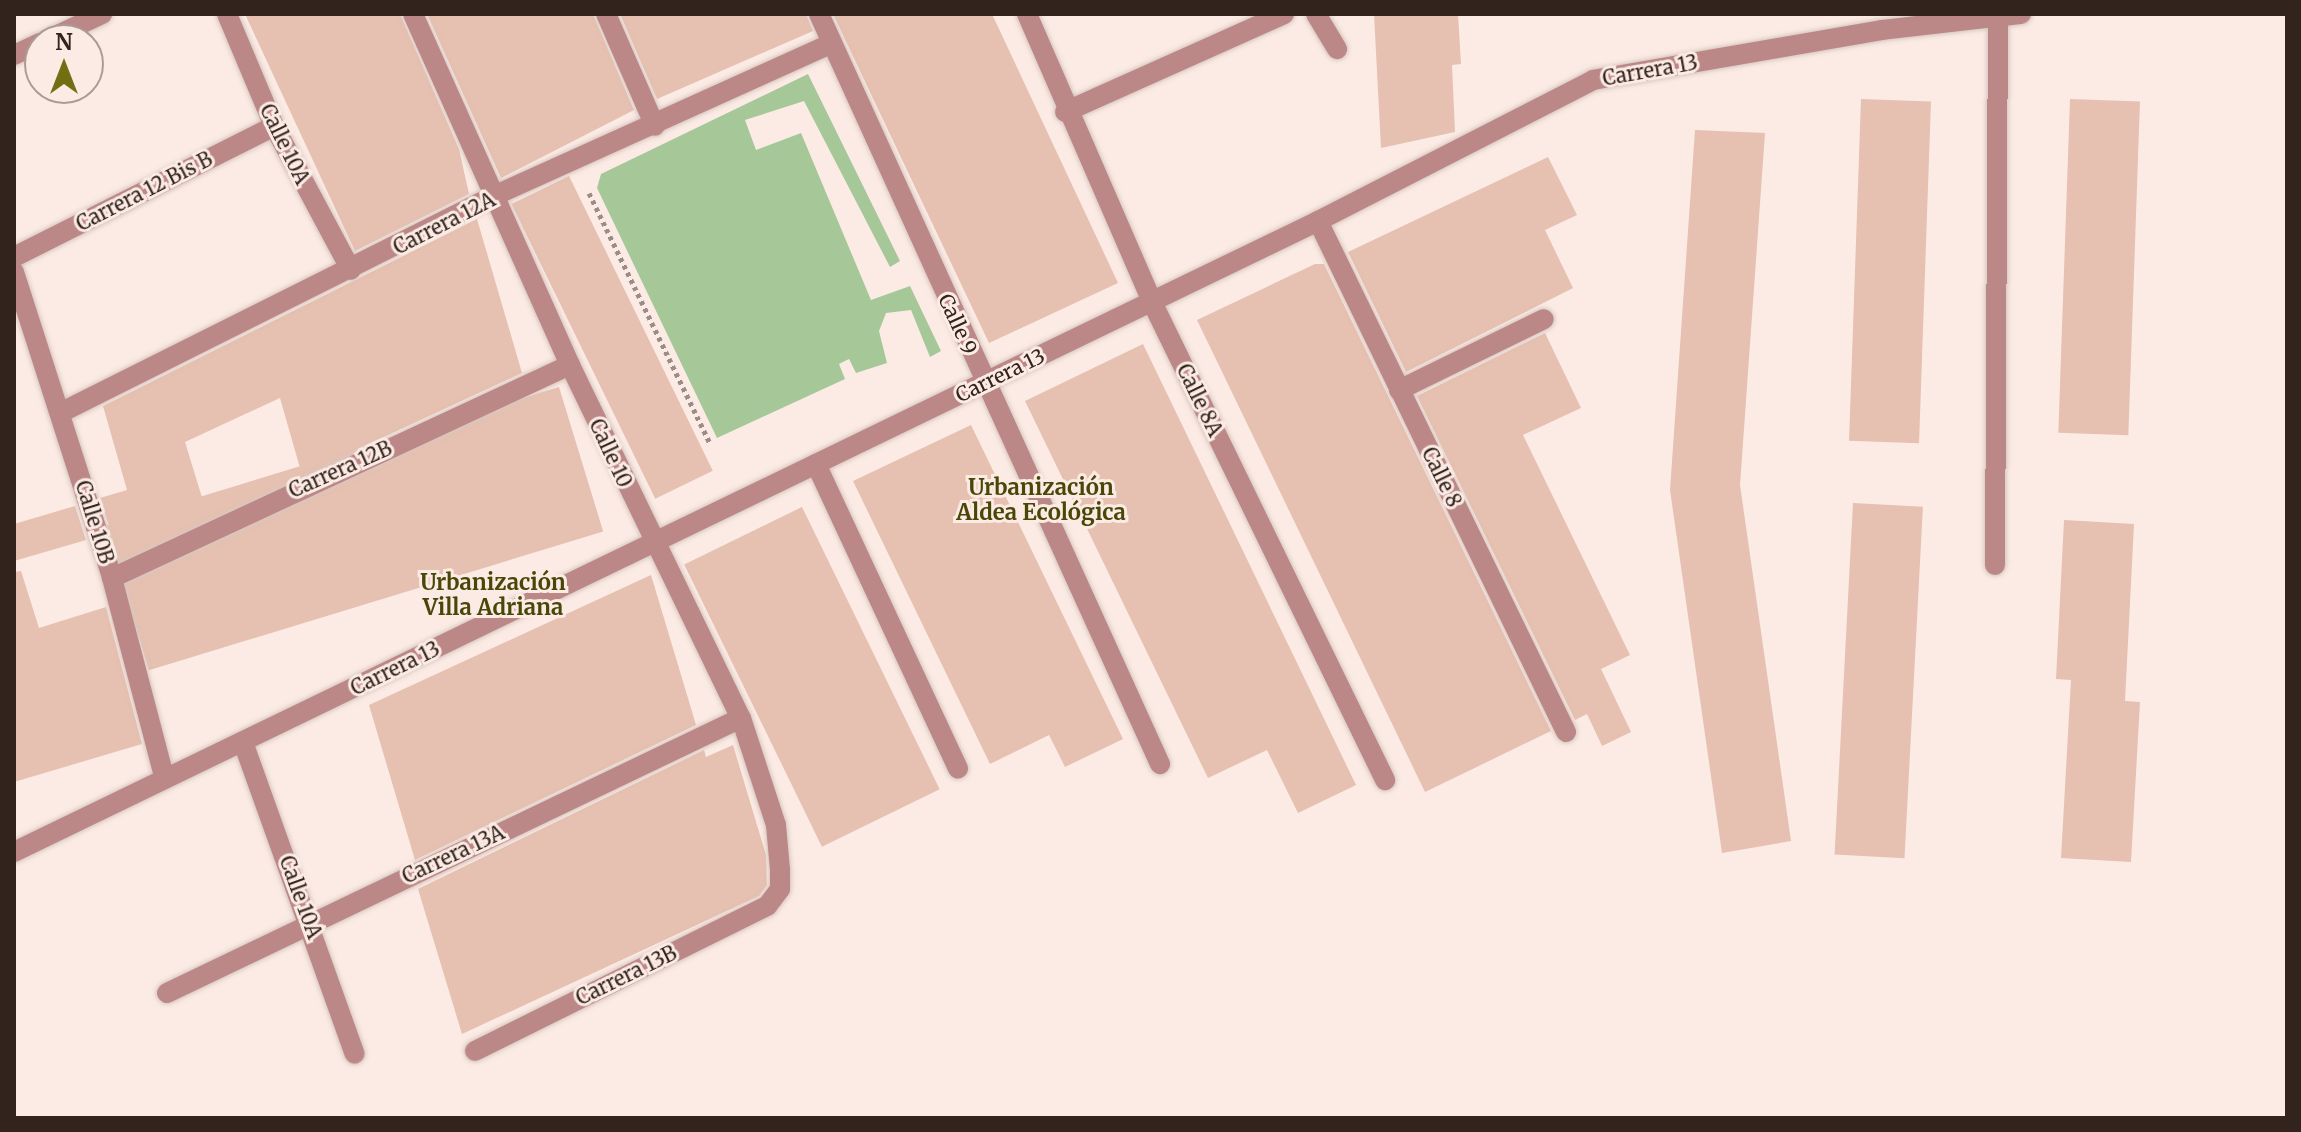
<!DOCTYPE html>
<meta charset="utf-8">
<style>
body{margin:0}
#map{position:relative;width:2301px;height:1132px;overflow:hidden;background:#fbebe4;font-family:Merriweather,serif}
div>[style]{position:absolute}
[style*='--x']{left:calc(var(--x)*1px);top:calc(var(--y)*1px);width:calc(var(--w)*1px);rotate:calc(var(--a)*1deg)}
.green>*{inset:0;background:#a6c899}
.building>*{inset:0;background:#e6c0b0;transform-origin:0 0}
.path>*{height:5px;margin-top:-2.5px;transform-origin:0;background:repeating-linear-gradient(90deg,#9b8c85 0 4px,transparent 0 8px)}
.roads{filter:drop-shadow(0 0 2px #d7c7c0) drop-shadow(0 0 2px #d7c7c0)}
.service>*{height:20px;margin:-10px;padding:0 10px;transform-origin:10px;border-radius:10px;background:#bc8887}
.minor>*{height:20px;margin:-10px;padding:0 10px;transform-origin:10px;border-radius:10px;background:#bc8887}
span{translate:-50% -50%;white-space:nowrap;text-align:center;line-height:1.15;-webkit-text-stroke:6px #fbebe4;paint-order:stroke}
.street-label{font-size:20px;color:#32231d}
.neighbourhood-label{font-size:22px;color:#484707;font-weight:700}
.frame{position:absolute;inset:0;border:16px solid #32231d;pointer-events:none}
.north{position:absolute;left:24px;top:24px;width:80px;height:80px;box-sizing:border-box;background:#fbebe4;border:2px solid #ab9b94;border-radius:50%;rotate:0deg;font-size:22px;font-weight:700;line-height:32px;text-align:center;color:#32231d}
.north::after{content:'';display:block;margin:auto;width:28px;height:36px;background:#707013;clip-path:polygon(50% 0,100% 100%,50% 72%,0 100%)}
</style>
<div id="map">
<div class="green">
<i style="clip-path:polygon(808px 74px,900px 261px,890px 267px,804px 101px,745px 120px,756px 150px,801px 133px,871px 300px,910px 286px,941px 351px,930px 357px,911px 310px,886px 313px,879px 331px,887px 363px,856px 373px,849px 359px,839px 364px,845px 379px,717px 438px,597px 188px,601px 174px)"></i>
</div>
<div class="building">
<i style="clip-path:polygon(245px 14px,400px 14px,459px 149px,469px 194px,355px 251px)"></i>
<i style="clip-path:polygon(427px 14px,593px 14px,634px 110px,501px 178px)"></i>
<i style="clip-path:polygon(620px 14px,806px 14px,813px 31px,657px 99px)"></i>
<i style="clip-path:polygon(833px 14px,992px 14px,1118px 283px,989px 343px)"></i>
<i style="clip-path:polygon(1374px 14px,1458px 14px,1461px 64px,1452px 65px,1455px 132px,1381px 148px)"></i>
<i style="left:1861px;top:99px;width:70px;height:342px;rotate:2deg"></i>
<i style="left:2070px;top:99px;width:70px;height:334px;rotate:2deg"></i>
<i style="clip-path:polygon(1695px 130px,1765px 133px,1740px 485px,1791px 841px,1722px 853px,1670px 490px)"></i>
<i style="clip-path:polygon(1548px 157px,1577px 215px,1545px 230px,1573px 288px,1406px 372px,1348px 252px)"></i>
<i style="left:569px;top:176px;width:328px;height:64px;rotate:64deg"></i>
<i style="clip-path:polygon(477px 219px,522px 373px,302px 475px,280px 398px,185px 442px,204px 504px,111px 532px,100px 498px,127px 490px,103px 406px)"></i>
<i style="clip-path:polygon(1315px 264px,1324px 264px,1551px 731px,1425px 792px,1197px 320px)"></i>
<i style="clip-path:polygon(1545px 333px,1581px 408px,1523px 435px,1630px 655px,1601px 669px,1631px 732px,1602px 746px,1587px 714px,1575px 720px,1417px 396px)"></i>
<i style="clip-path:polygon(1143px 344px,1356px 785px,1298px 813px,1267px 750px,1208px 778px,1025px 401px)"></i>
<i style="left:559px;top:387px;width:151px;height:475px;rotate:73deg"></i>
<i style="clip-path:polygon(971px 425px,1123px 739px,1065px 767px,1049px 735px,990px 764px,853px 481px)"></i>
<i style="left:1853px;top:503px;width:70px;height:352px;rotate:3deg"></i>
<i style="clip-path:polygon(75px 506px,86px 540px,14px 561px,14px 524px)"></i>
<i style="left:802px;top:507px;width:314px;height:131px;rotate:64deg"></i>
<i style="clip-path:polygon(2064px 520px,2134px 524px,2125px 701px,2140px 702px,2131px 862px,2061px 858px,2071px 680px,2056px 679px)"></i>
<i style="clip-path:polygon(21px 571px,39px 628px,106px 607px,142px 744px,14px 782px,14px 572px)"></i>
<i style="clip-path:polygon(651px 575px,696px 725px,415px 860px,369px 705px)"></i>
<i style="clip-path:polygon(733px 745px,766px 855px,767px 885px,759px 896px,462px 1034px,418px 889px,704px 750px,706px 757px)"></i>
</div>
<div class="path">
<i style="--x:589;--y:193;--w:278;--a:64.2"></i>
</div>
<div class="roads">
<div class="service">
<i style="--x:1995;--y:565;--w:548;--a:-89.69"></i>
</div>
<div class="minor">
<i style="--x:227;--y:14;--w:121;--a:67.2"></i>
<i style="--x:274;--y:126;--w:163;--a:61.9"></i>
<i style="--x:413;--y:14;--w:385;--a:65.9"></i>
<i style="--x:570;--y:365;--w:392;--a:64.2"></i>
<i style="--x:741;--y:718;--w:113;--a:71.9"></i>
<i style="--x:776;--y:825;--w:45;--a:84.9"></i>
<i style="--x:780;--y:870;--w:19;--a:90"></i>
<i style="--x:780;--y:889;--w:21;--a:127"></i>
<i style="--x:767;--y:906;--w:326;--a:153.6"></i>
<i style="--x:606;--y:14;--w:122;--a:66.4"></i>
<i style="--x:819;--y:14;--w:824;--a:65.55"></i>
<i style="--x:1027;--y:14;--w:314;--a:66.5"></i>
<i style="--x:1152;--y:302;--w:532;--a:64.01"></i>
<i style="--x:1316;--y:14;--w:41;--a:59"></i>
<i style="--x:47;--y:40;--w:61;--a:-25.3"></i>
<i style="--x:14;--y:55;--w:29;--a:-25"></i>
<i style="--x:1065;--y:112;--w:240;--a:-24.1"></i>
<i style="--x:1318;--y:221;--w:568;--a:64.11"></i>
<i style="--x:14;--y:257;--w:291;--a:-26.7"></i>
<i style="--x:14;--y:272;--w:321;--a:72.2"></i>
<i style="--x:112;--y:578;--w:205;--a:75.3"></i>
<i style="--x:1399;--y:390;--w:161;--a:-26.1"></i>
<i style="--x:62;--y:412;--w:487;--a:-26.6"></i>
<i style="--x:498;--y:194;--w:364;--a:-24.3"></i>
<i style="--x:816;--y:464;--w:336;--a:65"></i>
<i style="--x:112;--y:578;--w:505;--a:-24.94"></i>
<i style="--x:243;--y:742;--w:331;--a:70.3"></i>
<i style="--x:14;--y:852;--w:1449;--a:-25.82"></i>
<i style="--x:1318;--y:221;--w:309;--a:-27.1"></i>
<i style="--x:1593;--y:80;--w:293;--a:-9.8"></i>
<i style="--x:1882;--y:30;--w:140;--a:-6.6"></i>
<i style="--x:167;--y:993;--w:636;--a:-25.6"></i>
</div>
</div>
<div class="street-label">
<span style="left:1650px;top:70px;rotate:-10deg">Carrera 13</span>
<span style="left:285px;top:144px;rotate:64deg">Calle 10A</span>
<span style="left:144px;top:191px;rotate:-27deg">Carrera 12 Bis B</span>
<span style="left:444px;top:223px;rotate:-27deg">Carrera 12A</span>
<span style="left:958px;top:324px;rotate:65deg">Calle 9</span>
<span style="left:1000px;top:375px;rotate:-26deg">Carrera 13</span>
<span style="left:1200px;top:400px;rotate:64deg">Calle 8A</span>
<span style="left:611px;top:453px;rotate:65deg">Calle 10</span>
<span style="left:340px;top:469px;rotate:-24deg">Carrera 12B</span>
<span style="left:1442px;top:477px;rotate:64deg">Calle 8</span>
<span style="left:95px;top:522px;rotate:73deg">Calle 10B</span>
<span style="left:395px;top:668px;rotate:-26deg">Carrera 13</span>
<span style="left:453px;top:854px;rotate:-25deg">Carrera 13A</span>
<span style="left:301px;top:897px;rotate:70deg">Calle 10A</span>
<span style="left:626px;top:975px;rotate:-26deg">Carrera 13B</span>
</div>
<div class="neighbourhood-label">
<span style="left:1041px;top:500px">Urbanización<br>Aldea Ecológica</span>
<span style="left:493px;top:595px">Urbanización<br>Villa Adriana</span>
</div>
<div class="frame"></div>
<div class="north">N</div>
</div>
